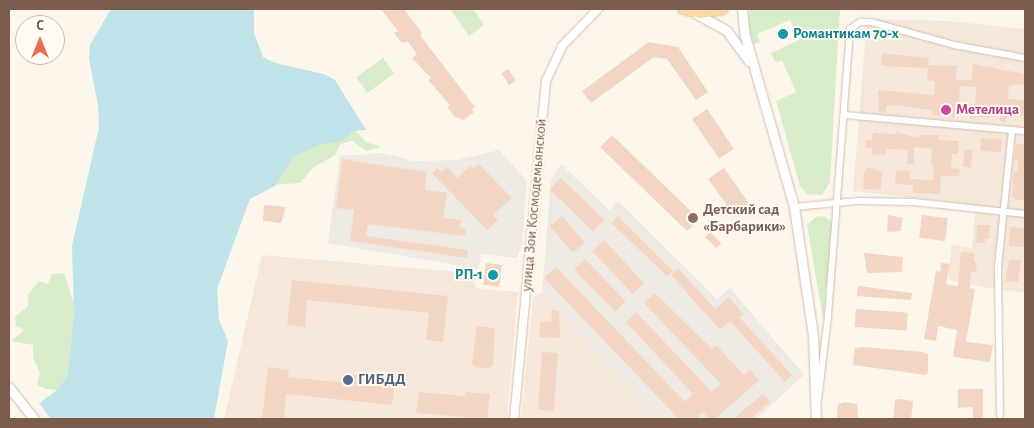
<!DOCTYPE html>
<meta charset="utf-8">
<style>
body{margin:0}
#map{position:relative;width:1034px;height:428px;overflow:hidden;background:#fdf6ec;font-family:"Alegreya Sans",sans-serif}
div>[style]{position:absolute}
[style*='--x']{left:calc(var(--x)*1px);top:calc(var(--y)*1px);width:calc(var(--w)*1px);rotate:calc(var(--a)*1deg)}
.residential>*{inset:0;background:#f5e8da}
.industrial>*{inset:0;background:#efe9e4}
.green>*{inset:0;background:#d8ecc9;transform-origin:0 0}
.water>*{inset:0;background:#bfe3e8}
.pier>*{inset:0;background:#fdf6ec}
.building>*{inset:0;background:#f3d5c3;transform-origin:0 0}
.roads{filter:drop-shadow(0 0 1px #d1beb0) drop-shadow(0 0 1px #d1beb0)}
.minor>*{height:6px;margin:-3px;padding:0 3px;transform-origin:3px;border-radius:3px;background:#fff}
.tertiary>*{height:8px;margin:-4px;padding:0 4px;transform-origin:4px;border-radius:4px;background:#fff}
.secondary>*{height:9px;margin:-4.5px;padding:0 4.5px;transform-origin:4.5px;border-radius:4.5px;background:#fff}
.primary>*{height:10px;margin:-5px;padding:0 5px;transform-origin:5px;border-radius:5px;background:#fbd9a5}
.dots>*{width:14px;height:14px;translate:-50% -50%;box-sizing:border-box;border:2px solid #fffaf3;border-radius:50%}
span{translate:-50% -50%;white-space:nowrap;text-align:center;line-height:1.15;-webkit-text-stroke:4px #fffaf3;paint-order:stroke}
.culture-label{font-size:15px;color:#0d838f;font-weight:700}
.left{translate:0 -50%;text-align:left}
.right{translate:-100% -50%;text-align:right}
.hotel-label{font-size:15px;color:#b23c85;font-weight:700}
.street-label{font-size:15px;color:#7a5c4d}
.education-label{font-size:15px;color:#785e54;font-weight:700}
.service-label{font-size:15px;color:#4e5e75;font-weight:700}
.frame{position:absolute;inset:0;border:10px solid #7a5c4d;pointer-events:none}
.north{position:absolute;left:15px;top:15px;width:50px;height:50px;box-sizing:border-box;background:#fffaf3;border:1px solid #cabbb1;border-radius:50%;rotate:0deg;font-size:14px;font-weight:700;line-height:20px;text-align:center;color:#7a5c4d}
.north::after{content:'';display:block;margin:auto;width:18px;height:22px;background:#e76f51;clip-path:polygon(50% 0,100% 100%,50% 72%,0 100%)}
</style>
<div id="map">
<div class="residential">
<i style="clip-path:polygon(867px 19px,948px 21px,1025px 29px,1025px 292px,993px 289px,948px 280px,952px 245px,972px 248px,976px 205px,853px 191px)"></i>
<i style="clip-path:polygon(262px 255px,471px 273px,476px 288px,518px 292px,507px 419px,224px 419px)"></i>
<i style="clip-path:polygon(542px 293px,660px 419px,521px 419px,533px 297px)"></i>
</div>
<div class="industrial">
<i style="clip-path:polygon(499px 150px,527px 181px,522px 243px,517px 258px,481px 254px,478px 269px,328px 243px,340px 156px,383px 153px,413px 161px,458px 160px)"></i>
<i style="clip-path:polygon(561px 164px,609px 210px,618px 201px,717px 299px,730px 288px,804px 375px,756px 419px,660px 419px,542px 293px,551px 180px)"></i>
</div>
<div class="green">
<i style="clip-path:polygon(450px 9px,473px 9px,484px 25px,469px 36px)"></i>
<i style="clip-path:polygon(750px 9px,840px 9px,830px 182px,822px 195px,807px 194px,800px 186px,776px 101px,796px 92px,782px 60px,776px 63px,771px 53px,799px 40px,790px 20px,757px 34px,760px 42px,754px 44px,748px 26px)"></i>
<i style="left:383px;top:58px;width:19px;height:33px;rotate:54deg"></i>
<i style="clip-path:polygon(338px 129px,356px 131px,366px 142px,381px 147px,367px 151px,352px 141px,340px 144px,335px 155px,314px 167px,300px 183px,256px 186px,284px 152px)"></i>
<i style="clip-path:polygon(817px 216px,826px 217px,833px 224px,823px 319px,807px 225px)"></i>
<i style="clip-path:polygon(64px 273px,75px 307px,67px 376px,57px 390px,46px 389px,37px 385px,40px 373px,33px 358px,33px 345px,11px 341px,25px 330px,16px 326px,15px 317px,28px 306px,28px 295px,39px 281px,48px 284px,51px 274px)"></i>
</div>
<div class="water">
<i style="clip-path:polygon(111px 9px,254px 9px,254px 33px,263px 57px,275px 63px,324px 74px,335px 80px,366px 130px,352px 131px,343px 141px,321px 144px,293px 157px,275px 186px,250px 199px,217px 289px,219px 320px,228px 341px,214px 419px,18px 419px,57px 390px,67px 376px,74px 316px,72px 246px,99px 127px,98px 105px,89px 59px,90px 45px)"></i>
</div>
<div class="pier">
<i style="clip-path:polygon(37px 400px,51px 419px,16px 419px,16px 418px)"></i>
</div>
<div class="building">
<i style="clip-path:polygon(381px 9px,404px 9px,422px 33px,420px 35px,475px 107px,472px 109px,474px 112px,464px 120px,455px 117px,447px 107px,450px 105px,428px 80px,431px 78px,412px 58px,417px 54px,408px 42px,402px 43px,394px 33px,398px 31px)"></i>
<i style="clip-path:polygon(649px 42px,678px 47px,708px 92px,696px 100px,667px 59px,654px 57px,591px 103px,582px 91px)"></i>
<i style="clip-path:polygon(evenodd,882px 53px,929px 58px,928px 65px,957px 66px,956px 80px,972px 80px,973px 64px,1025px 74px,1025px 84px,1009px 86px,1008px 99px,1025px 100px,1025px 116px,1007px 114px,1006px 122px,1000px 121px,1000px 116px,970px 118px,970px 111px,955px 110px,955px 117px,932px 115px,932px 110px,894px 105px,886px 106px,886px 113px,879px 112px,878px 90px,934px 95px,935px 81px,927px 80px,928px 68px,881px 66px,882px 53px,960px 86px,976px 87px,975px 104px,959px 103px,960px 86px)"></i>
<i style="left:508px;top:69px;width:14px;height:8px;rotate:56deg"></i>
<i style="left:707px;top:109px;width:48px;height:18px;rotate:56deg"></i>
<i style="clip-path:polygon(896px 132px,919px 138px,919px 135px,939px 135px,938px 140px,959px 141px,958px 154px,952px 154px,951px 168px,960px 169px,959px 176px,941px 176px,940px 194px,913px 193px,913px 185px,895px 184px,896px 170px,910px 171px,910px 179px,933px 180px,934px 164px,931px 164px,932px 149px,914px 147px,914px 164px,907px 164px,908px 150px,886px 149px,886px 155px,872px 154px,872px 148px,865px 148px,866px 140px,872px 140px,873px 133px,896px 134px)"></i>
<i style="left:612px;top:135px;width:121px;height:17px;rotate:44deg"></i>
<i style="left:981px;top:138px;width:21px;height:13px;rotate:3deg"></i>
<i style="clip-path:polygon(1016px 144px,1025px 144px,1025px 201px,1012px 198px,1014px 172px,1017px 172px,1018px 160px,1014px 160px)"></i>
<i style="left:965px;top:149px;width:8px;height:18px;rotate:7deg"></i>
<i style="clip-path:polygon(342px 159px,427px 172px,425px 190px,447px 193px,443px 218px,461px 220px,460px 228px,466px 229px,465px 236px,368px 224px,366px 236px,468px 250px,467px 258px,350px 241px,354px 210px,336px 208px)"></i>
<i style="clip-path:polygon(479px 164px,512px 198px,493px 215px,498px 220px,487px 230px,432px 173px,437px 168px,441px 172px,447px 167px,457px 178px,470px 166px,473px 169px)"></i>
<i style="clip-path:polygon(868px 167px,882px 172px,881px 190px,863px 189px,864px 173px)"></i>
<i style="left:724px;top:168px;width:47px;height:19px;rotate:55deg"></i>
<i style="left:561px;top:178px;width:60px;height:16px;rotate:44deg"></i>
<i style="clip-path:polygon(264px 205px,286px 207px,281px 223px,263px 221px)"></i>
<i style="clip-path:polygon(888px 215px,903px 218px,901px 231px,887px 232px)"></i>
<i style="left:922px;top:215px;width:26px;height:23px;rotate:7deg"></i>
<i style="left:562px;top:216px;width:35px;height:16px;rotate:49deg"></i>
<i style="clip-path:polygon(618px 216px,673px 271px,667px 276px,611px 223px)"></i>
<i style="clip-path:polygon(977px 225px,990px 225px,989px 239px,985px 239px,985px 243px,976px 243px)"></i>
<i style="left:1010px;top:227px;width:15px;height:19px;rotate:4deg"></i>
<i style="left:710px;top:232px;width:16px;height:7px;rotate:45deg"></i>
<i style="left:604px;top:240px;width:59px;height:16px;rotate:47deg"></i>
<i style="clip-path:polygon(961px 252px,974px 253px,974px 262px,977px 263px,976px 271px,971px 273px,970px 288px,975px 289px,966px 342px,993px 345px,990px 362px,953px 357px,957px 330px,938px 326px,936px 341px,924px 339px,936px 271px,940px 272px,941px 263px,950px 264px,946px 284px,958px 286px)"></i>
<i style="clip-path:polygon(864px 253px,903px 257px,902px 272px,867px 273px)"></i>
<i style="left:585px;top:259px;width:59px;height:15px;rotate:46deg"></i>
<i style="clip-path:polygon(1009px 260px,1021px 260px,1018px 282px,1005px 281px)"></i>
<i style="left:486px;top:263px;width:16px;height:22px;rotate:7deg"></i>
<i style="clip-path:polygon(556px 267px,685px 402px,693px 394px,626px 322px,636px 312px,712px 392px,721px 384px,644px 303px,655px 293px,712px 349px,716px 345px,744px 375px,750px 369px,759px 380px,715px 419px,709px 419px,703px 412px,696px 419px,679px 419px,544px 278px)"></i>
<i style="clip-path:polygon(678px 268px,715px 309px,729px 297px,744px 315px,740px 318px,792px 375px,785px 382px,730px 321px,720px 330px,671px 275px)"></i>
<i style="clip-path:polygon(292px 280px,448px 296px,443px 342px,426px 340px,429px 313px,307px 300px,305px 327px,287px 325px)"></i>
<i style="clip-path:polygon(858px 286px,912px 293px,911px 300px,857px 296px)"></i>
<i style="left:856px;top:309px;width:52px;height:18px;rotate:4deg"></i>
<i style="clip-path:polygon(552px 310px,559px 311px,560px 338px,539px 337px,540px 322px,551px 322px)"></i>
<i style="clip-path:polygon(477px 326px,495px 328px,493px 365px,489px 368px,475px 367px,472px 363px)"></i>
<i style="clip-path:polygon(862px 347px,923px 352px,928px 354px,928px 372px,926px 375px,853px 365px,855px 348px)"></i>
<i style="left:542px;top:352px;width:16px;height:58px;rotate:4deg"></i>
<i style="clip-path:polygon(268px 367px,289px 370px,288px 377px,345px 383px,346px 374px,357px 375px,356px 384px,394px 388px,392px 405px,286px 394px,284px 419px,262px 419px)"></i>
<i style="clip-path:polygon(958px 389px,983px 389px,983px 419px,973px 419px,973px 407px,958px 408px)"></i>
<i style="clip-path:polygon(419px 392px,465px 396px,465px 392px,490px 394px,487px 419px,416px 413px)"></i>
<i style="clip-path:polygon(763px 394px,770px 402px,750px 419px,733px 419px)"></i>
<i style="clip-path:polygon(900px 399px,913px 401px,911px 419px,893px 419px,895px 400px)"></i>
<i style="clip-path:polygon(845px 402px,857px 404px,858px 419px,837px 419px,838px 404px)"></i>
</div>
<div class="roads">
<div class="minor">
<i style="--x:844;--y:115;--w:182;--a:5.1"></i>
<i style="--x:794;--y:207;--w:64;--a:-5.4"></i>
<i style="--x:858;--y:201;--w:56;--a:1"></i>
<i style="--x:914;--y:202;--w:112;--a:6.2"></i>
<i style="--x:818;--y:400;--w:85;--a:-83.2"></i>
<i style="--x:828;--y:316;--w:288;--a:-85.6"></i>
<i style="--x:850;--y:29;--w:12;--a:-35"></i>
<i style="--x:860;--y:22;--w:11;--a:0"></i>
<i style="--x:871;--y:22;--w:86;--a:15.5"></i>
<i style="--x:954;--y:45;--w:72;--a:10.4"></i>
<i style="--x:1000;--y:415;--w:149;--a:-90.8"></i>
<i style="--x:998;--y:266;--w:137;--a:-84.1"></i>
</div>
<div class="tertiary">
<i style="--x:514;--y:419;--w:340;--a:-84.6"></i>
<i style="--x:546;--y:81;--w:38;--a:-65"></i>
<i style="--x:562;--y:46;--w:52;--a:-45.8"></i>
</div>
<div class="secondary">
<i style="--x:742;--y:9;--w:27;--a:84"></i>
<i style="--x:745;--y:36;--w:178;--a:74"></i>
<i style="--x:794;--y:207;--w:129;--a:81.6"></i>
<i style="--x:813;--y:335;--w:84;--a:88"></i>
<i style="--x:695;--y:13;--w:37;--a:29"></i>
<i style="--x:727;--y:31;--w:37;--a:54"></i>
<i style="--x:9;--y:387;--w:41;--a:52"></i>
</div>
<div class="primary">
<i style="--x:683;--y:9;--w:18;--a:13"></i>
<i style="--x:701;--y:13;--w:22;--a:-10"></i>
</div>
</div>
<div class="dots">
<i style="left:783px;top:34px;background:#0f9aa8"></i>
<i style="left:946px;top:110px;background:#d1479c"></i>
<i style="left:693px;top:218px;background:#8d6e63"></i>
<i style="left:493px;top:275px;background:#0f9aa8"></i>
<i style="left:348px;top:380px;background:#5c6f8a"></i>
</div>
<div class="culture-label">
<span class="left" style="left:793px;top:34px">Романтикам 70-х</span>
<span class="right" style="left:483px;top:275px">РП-1</span>
</div>
<div class="hotel-label">
<span class="left" style="left:956px;top:110px">Метелица</span>
</div>
<div class="street-label">
<span style="left:534px;top:205px;rotate:-85deg">улица Зои Космодемьянской</span>
</div>
<div class="education-label">
<span class="left" style="left:703px;top:218px">Детский сад<br>«Барбарики»</span>
</div>
<div class="service-label">
<span class="left" style="left:358px;top:380px">ГИБДД</span>
</div>
<div class="frame"></div>
<div class="north">С</div>
</div>
